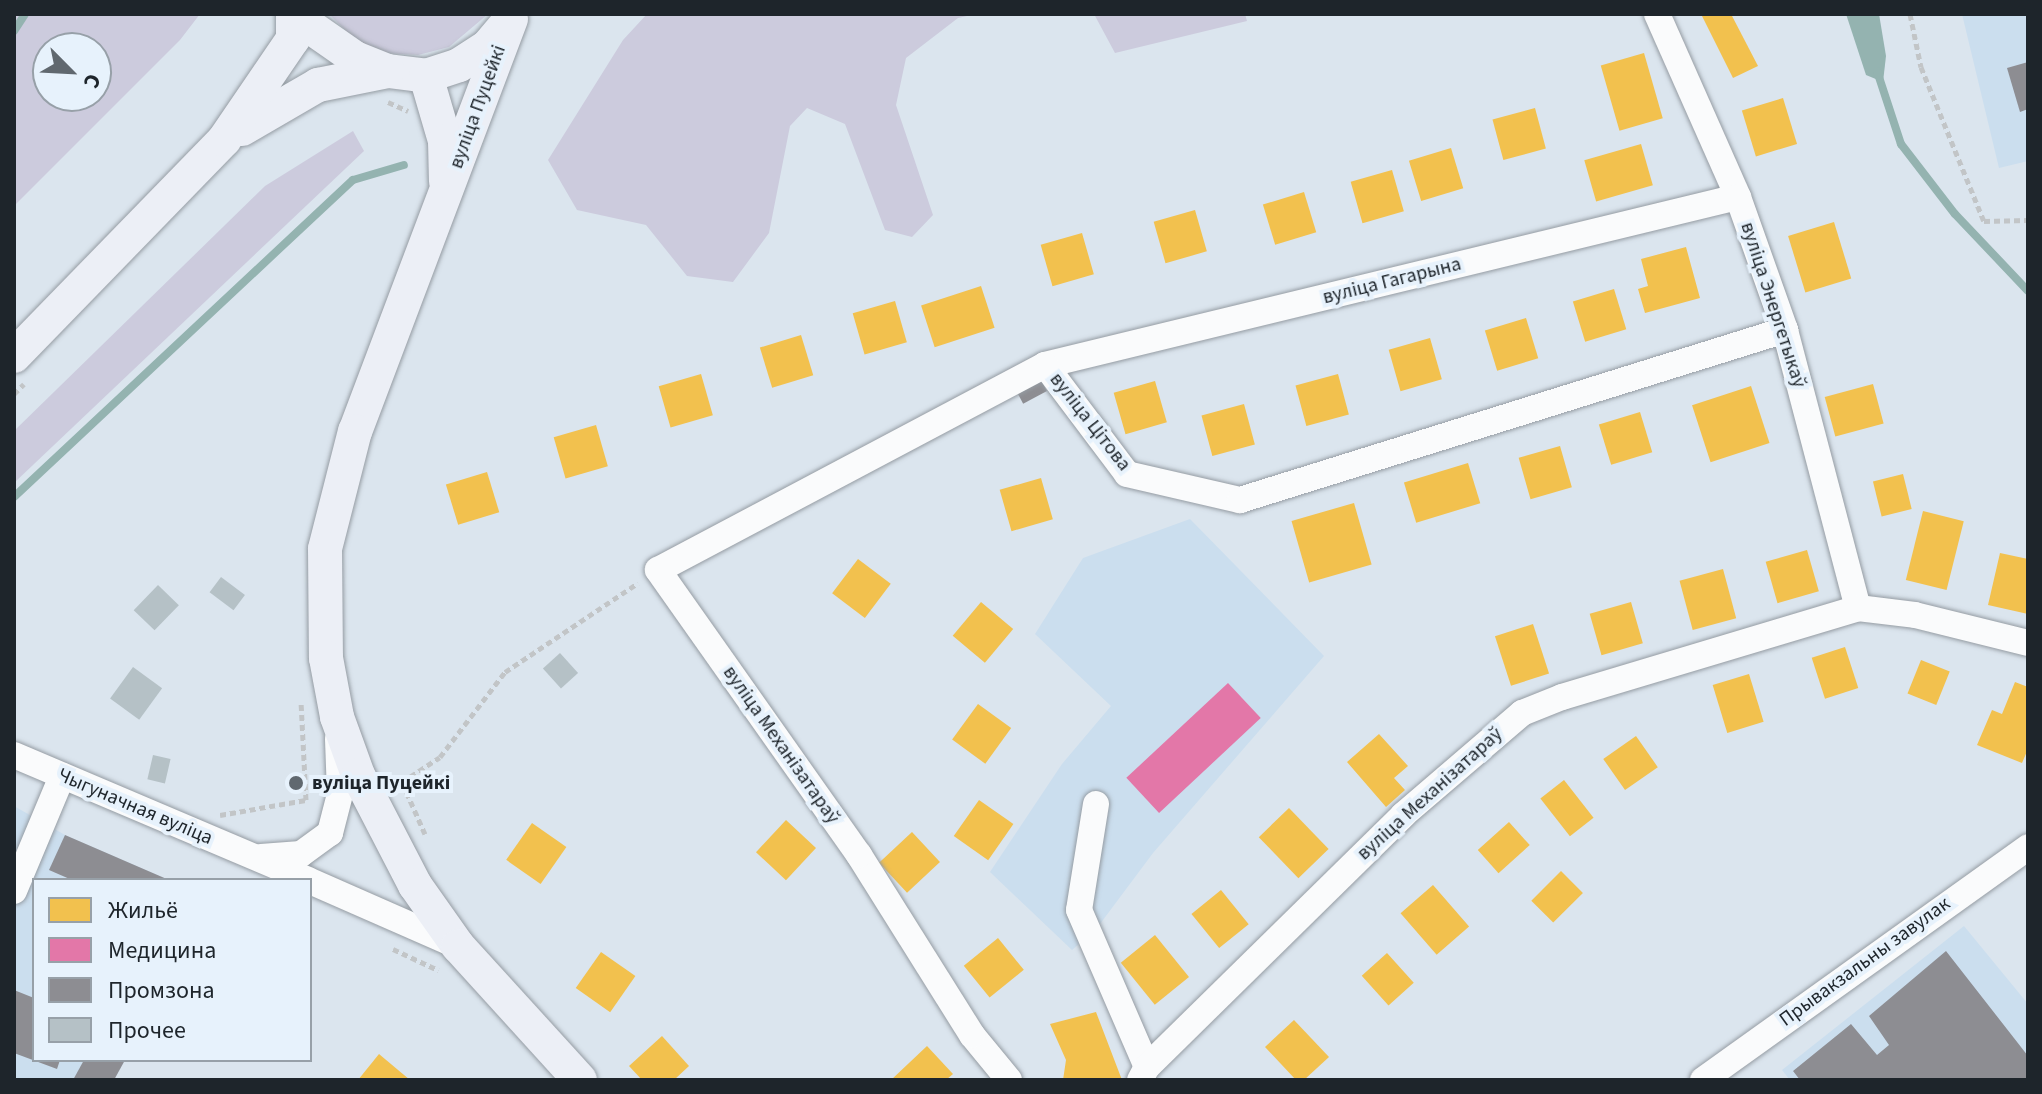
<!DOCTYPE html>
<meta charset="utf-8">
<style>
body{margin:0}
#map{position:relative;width:2042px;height:1094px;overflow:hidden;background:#dbe5ee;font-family:"Source Sans 3",sans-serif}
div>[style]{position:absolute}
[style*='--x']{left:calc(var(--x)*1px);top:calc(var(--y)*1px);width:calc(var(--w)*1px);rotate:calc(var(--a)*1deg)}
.built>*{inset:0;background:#cbdeee}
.green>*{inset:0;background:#cccbdd}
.water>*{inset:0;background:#94b3b0}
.homes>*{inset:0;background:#f2c14e;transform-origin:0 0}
.health>*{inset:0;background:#e377a8;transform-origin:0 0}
.industry>*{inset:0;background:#8d8d92;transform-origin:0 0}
.stream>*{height:8px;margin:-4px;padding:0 4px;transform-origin:4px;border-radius:4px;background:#94b3b0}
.building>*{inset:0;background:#b5c1c6;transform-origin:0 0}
.path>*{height:5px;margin-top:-2.5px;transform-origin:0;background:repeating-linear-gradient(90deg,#c2c5c7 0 6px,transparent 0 10px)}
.roads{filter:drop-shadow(0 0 2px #959ca3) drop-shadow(0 0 2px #959ca3)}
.minor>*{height:26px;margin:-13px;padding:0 13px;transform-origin:13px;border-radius:13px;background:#fafbfc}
.major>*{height:34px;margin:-17px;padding:0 17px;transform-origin:17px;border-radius:17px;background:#eceff6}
.dots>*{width:22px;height:22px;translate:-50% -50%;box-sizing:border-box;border:4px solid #e7f2fc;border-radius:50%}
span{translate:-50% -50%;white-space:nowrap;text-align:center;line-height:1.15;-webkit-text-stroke:8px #e7f2fc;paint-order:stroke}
.street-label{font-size:20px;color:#1e252b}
.poi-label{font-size:20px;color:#1e252b;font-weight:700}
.left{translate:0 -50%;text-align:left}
.frame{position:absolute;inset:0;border:16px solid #1e252b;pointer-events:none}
.legend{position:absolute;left:32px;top:878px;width:280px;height:184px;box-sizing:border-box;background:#e7f2fc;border:2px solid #97a0a8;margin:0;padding:10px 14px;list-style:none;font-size:24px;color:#1e252b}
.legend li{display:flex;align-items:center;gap:16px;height:40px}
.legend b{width:40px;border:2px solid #97a0a8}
.north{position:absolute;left:32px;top:32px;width:80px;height:80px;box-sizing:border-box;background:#e7f2fc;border:2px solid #97a0a8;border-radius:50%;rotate:114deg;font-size:22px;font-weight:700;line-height:32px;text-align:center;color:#1e252b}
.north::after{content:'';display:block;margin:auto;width:28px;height:36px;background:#60686f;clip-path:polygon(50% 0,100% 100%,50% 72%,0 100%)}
</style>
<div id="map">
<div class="built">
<i style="clip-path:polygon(1962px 14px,2028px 14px,2028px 161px,1999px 168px)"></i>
<i style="clip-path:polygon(1190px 519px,1324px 656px,1153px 853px,1097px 928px,1072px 950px,990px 872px,1062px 764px,1111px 706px,1035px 634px,1083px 558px)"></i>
<i style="clip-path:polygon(14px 806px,65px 835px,169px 880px,34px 880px,34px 1060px,125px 1060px,114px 1080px,14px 1080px)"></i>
<i style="clip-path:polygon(1964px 926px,2028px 1004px,2028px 1080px,1790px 1080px,1782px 1070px)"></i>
</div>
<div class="green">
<i style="clip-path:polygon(evenodd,14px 14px,200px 14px,180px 40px,14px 206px,14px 14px,48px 48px,96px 48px,96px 96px,48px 96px,48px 48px)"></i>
<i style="clip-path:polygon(329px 14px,488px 14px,449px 47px,418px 55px,385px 53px,355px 40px)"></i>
<i style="clip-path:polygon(647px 14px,976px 14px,958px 18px,906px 58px,896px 105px,933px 215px,912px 237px,885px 230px,845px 124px,807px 108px,790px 126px,769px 233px,733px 282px,687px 276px,646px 225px,577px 210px,548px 160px,623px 40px)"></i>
<i style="clip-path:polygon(1094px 14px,1245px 14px,1247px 21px,1115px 53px)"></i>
<i style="clip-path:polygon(353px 131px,364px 151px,14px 483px,14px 431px,265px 186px)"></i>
</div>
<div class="water">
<i style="clip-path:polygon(1846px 14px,1879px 14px,1886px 56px,1883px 82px,1866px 75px)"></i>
</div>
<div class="homes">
<i style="clip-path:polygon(1701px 14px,1731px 14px,1758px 66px,1733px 78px)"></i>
<i style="left:1644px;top:53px;width:68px;height:45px;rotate:74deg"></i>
<i style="left:1783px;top:98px;width:48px;height:43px;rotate:73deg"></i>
<i style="left:1535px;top:108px;width:42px;height:44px;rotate:75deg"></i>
<i style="left:1641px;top:144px;width:43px;height:59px;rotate:74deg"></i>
<i style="left:1451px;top:148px;width:42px;height:44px;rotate:73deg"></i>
<i style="left:1392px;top:170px;width:43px;height:43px;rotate:74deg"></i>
<i style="left:1304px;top:192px;width:42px;height:43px;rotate:73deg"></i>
<i style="left:1195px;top:210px;width:43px;height:43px;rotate:74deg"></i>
<i style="left:1834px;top:222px;width:59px;height:48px;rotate:73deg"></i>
<i style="left:1082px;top:233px;width:43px;height:43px;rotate:74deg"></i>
<i style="clip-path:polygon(1686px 247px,1700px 298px,1645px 313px,1638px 289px,1648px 286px,1641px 259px)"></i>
<i style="left:981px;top:286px;width:44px;height:63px;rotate:72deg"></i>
<i style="left:1614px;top:289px;width:42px;height:43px;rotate:73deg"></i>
<i style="left:895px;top:301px;width:43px;height:44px;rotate:74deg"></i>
<i style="left:1526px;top:318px;width:42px;height:43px;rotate:73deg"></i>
<i style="left:801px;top:335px;width:42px;height:43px;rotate:73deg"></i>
<i style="left:1430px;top:338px;width:43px;height:43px;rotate:74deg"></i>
<i style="left:701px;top:374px;width:43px;height:44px;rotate:74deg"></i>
<i style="left:1338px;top:374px;width:42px;height:44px;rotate:75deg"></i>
<i style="left:1155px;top:381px;width:43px;height:43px;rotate:74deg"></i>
<i style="left:1873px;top:384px;width:41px;height:50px;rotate:75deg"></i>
<i style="left:1751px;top:386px;width:60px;height:62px;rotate:72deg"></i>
<i style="left:1244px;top:404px;width:42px;height:44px;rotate:75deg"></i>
<i style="left:1640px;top:412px;width:42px;height:43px;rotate:73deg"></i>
<i style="left:596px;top:425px;width:43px;height:44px;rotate:74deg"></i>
<i style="left:1560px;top:446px;width:43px;height:43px;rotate:74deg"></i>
<i style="left:1468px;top:463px;width:42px;height:67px;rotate:73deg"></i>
<i style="left:487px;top:472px;width:42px;height:43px;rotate:73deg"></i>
<i style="left:1903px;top:474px;width:36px;height:31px;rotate:76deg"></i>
<i style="left:1041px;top:478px;width:43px;height:43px;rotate:74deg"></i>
<i style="left:1354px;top:503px;width:64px;height:65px;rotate:74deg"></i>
<i style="left:1923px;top:511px;width:42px;height:71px;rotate:14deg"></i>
<i style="left:1807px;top:550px;width:43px;height:43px;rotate:74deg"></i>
<i style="clip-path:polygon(2000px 553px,2028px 559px,2028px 614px,1988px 605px)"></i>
<i style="left:858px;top:559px;width:41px;height:43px;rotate:37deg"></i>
<i style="left:1723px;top:569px;width:51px;height:45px;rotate:75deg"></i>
<i style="left:981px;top:602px;width:42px;height:44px;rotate:40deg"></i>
<i style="left:1631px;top:602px;width:43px;height:43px;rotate:74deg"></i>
<i style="left:1533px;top:624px;width:52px;height:40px;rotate:72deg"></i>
<i style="left:1845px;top:647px;width:43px;height:35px;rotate:72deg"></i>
<i style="left:1921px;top:660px;width:31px;height:36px;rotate:22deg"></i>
<i style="left:1749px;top:674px;width:50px;height:38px;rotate:73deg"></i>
<i style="clip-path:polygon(2015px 682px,2028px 687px,2028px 749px,2022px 763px,1977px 745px,1992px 710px,2002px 714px)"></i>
<i style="left:978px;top:704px;width:41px;height:44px;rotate:36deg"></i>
<i style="clip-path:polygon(1379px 734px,1408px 766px,1394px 778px,1405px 790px,1386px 807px,1347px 762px)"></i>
<i style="left:1636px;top:736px;width:38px;height:40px;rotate:55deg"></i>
<i style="left:1564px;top:780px;width:48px;height:30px;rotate:52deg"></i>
<i style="left:979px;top:800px;width:42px;height:44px;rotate:35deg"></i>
<i style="left:1289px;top:808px;width:57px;height:42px;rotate:46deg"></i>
<i style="left:786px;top:820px;width:41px;height:44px;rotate:43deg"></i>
<i style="left:1509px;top:822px;width:31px;height:42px;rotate:48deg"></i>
<i style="left:532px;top:823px;width:42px;height:45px;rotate:35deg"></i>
<i style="left:912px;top:832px;width:41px;height:45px;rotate:47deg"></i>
<i style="left:1561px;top:871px;width:31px;height:42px;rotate:45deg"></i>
<i style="left:1433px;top:885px;width:55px;height:43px;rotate:49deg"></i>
<i style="left:1221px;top:890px;width:44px;height:38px;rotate:51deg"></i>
<i style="left:1155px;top:935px;width:54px;height:44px;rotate:51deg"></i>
<i style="left:998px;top:938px;width:41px;height:44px;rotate:51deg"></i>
<i style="left:601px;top:952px;width:42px;height:44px;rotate:35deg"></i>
<i style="left:1387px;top:953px;width:40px;height:34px;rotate:48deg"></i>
<i style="clip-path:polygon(1096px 1012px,1122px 1080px,1063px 1080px,1066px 1060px,1050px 1024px)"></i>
<i style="clip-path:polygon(1294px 1020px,1329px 1057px,1304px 1080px,1296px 1080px,1265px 1047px)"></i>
<i style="clip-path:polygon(662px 1036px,689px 1066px,674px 1080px,642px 1080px,629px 1066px)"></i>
<i style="clip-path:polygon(927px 1046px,953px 1074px,946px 1080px,891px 1080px)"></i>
<i style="clip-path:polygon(379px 1054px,410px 1080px,358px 1080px)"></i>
</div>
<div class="health">
<i style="left:1228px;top:683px;width:48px;height:139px;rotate:47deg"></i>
</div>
<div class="industry">
<i style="clip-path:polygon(2028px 62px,2028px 109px,2020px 112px,2007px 68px)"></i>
<i style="left:1039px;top:376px;width:17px;height:27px;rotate:62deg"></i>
<i style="clip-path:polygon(65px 835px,169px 880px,72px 880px,49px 870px)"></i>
<i style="clip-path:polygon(1946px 951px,2028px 1056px,2028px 1080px,1800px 1080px,1793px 1071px,1851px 1024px,1877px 1055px,1889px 1045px,1869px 1016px)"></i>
<i style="clip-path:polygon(14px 990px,34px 998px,34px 1060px,60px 1060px,57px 1069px,14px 1053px)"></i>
<i style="clip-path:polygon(84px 1060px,125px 1060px,114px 1080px,73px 1080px)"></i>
</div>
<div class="stream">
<i style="--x:14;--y:31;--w:20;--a:-57"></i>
<i style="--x:1877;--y:71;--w:77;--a:71.8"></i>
<i style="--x:1901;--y:144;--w:88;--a:52.4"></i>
<i style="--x:1955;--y:214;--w:106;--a:46.5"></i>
<i style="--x:14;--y:497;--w:464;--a:-43.1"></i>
<i style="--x:353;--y:180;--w:53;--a:-16.4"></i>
</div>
<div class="building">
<i style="left:221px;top:577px;width:30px;height:19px;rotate:37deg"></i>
<i style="left:158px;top:585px;width:29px;height:35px;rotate:44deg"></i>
<i style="left:560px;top:653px;width:27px;height:23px;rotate:48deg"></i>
<i style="left:133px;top:667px;width:36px;height:39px;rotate:36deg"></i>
<i style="left:153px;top:755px;width:18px;height:25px;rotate:13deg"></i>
</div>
<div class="path">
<i style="--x:1910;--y:14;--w:54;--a:78.3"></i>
<i style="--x:1921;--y:67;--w:166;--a:67.8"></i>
<i style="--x:1984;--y:221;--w:44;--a:-1.3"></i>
<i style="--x:388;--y:102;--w:22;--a:24"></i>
<i style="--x:14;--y:394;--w:14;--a:-45"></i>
<i style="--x:220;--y:815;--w:87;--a:-9.9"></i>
<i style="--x:306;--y:800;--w:98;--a:-92.9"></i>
<i style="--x:425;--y:834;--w:57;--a:-113.9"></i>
<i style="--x:402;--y:782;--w:45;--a:-33.3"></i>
<i style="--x:440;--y:757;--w:107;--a:-52.6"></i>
<i style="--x:505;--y:672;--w:160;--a:-33.8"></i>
<i style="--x:393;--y:949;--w:50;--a:25"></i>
</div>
<div class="roads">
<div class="minor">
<i style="--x:1657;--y:14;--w:200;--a:66.1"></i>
<i style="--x:1738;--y:197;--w:141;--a:70.5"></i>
<i style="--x:1785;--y:330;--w:287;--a:75.3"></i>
<i style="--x:1045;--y:365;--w:713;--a:-13.63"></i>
<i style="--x:14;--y:755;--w:319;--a:23"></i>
<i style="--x:1096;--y:804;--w:107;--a:99.1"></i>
<i style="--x:1079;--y:910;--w:171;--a:66.6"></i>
<i style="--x:261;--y:857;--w:40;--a:-4.3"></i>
<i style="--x:301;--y:854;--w:36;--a:-36"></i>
<i style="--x:330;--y:833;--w:40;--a:-75.6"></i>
<i style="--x:340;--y:794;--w:55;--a:-92.1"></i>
<i style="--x:310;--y:881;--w:162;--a:23.7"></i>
<i style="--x:14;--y:891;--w:125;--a:-67.3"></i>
<i style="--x:1009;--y:1080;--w:58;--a:-129.4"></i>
<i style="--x:972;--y:1035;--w:213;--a:-122.1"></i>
<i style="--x:859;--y:855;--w:349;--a:-125.2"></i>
<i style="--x:658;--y:570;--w:438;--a:-27.9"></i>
<i style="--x:1045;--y:365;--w:136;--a:53"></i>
<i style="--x:1127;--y:474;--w:116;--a:13"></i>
<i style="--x:1240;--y:500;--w:571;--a:-17.32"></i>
<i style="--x:1140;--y:1080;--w:15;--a:-62"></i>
<i style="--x:1147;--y:1067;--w:359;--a:-44.5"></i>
<i style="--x:1403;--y:815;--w:157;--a:-40.6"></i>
<i style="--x:1522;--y:713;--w:43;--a:-21.8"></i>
<i style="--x:1562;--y:697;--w:309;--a:-16.7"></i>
<i style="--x:1858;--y:608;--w:57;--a:7"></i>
<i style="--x:1915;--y:615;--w:116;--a:13.9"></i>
<i style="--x:1703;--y:1080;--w:400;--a:-35.6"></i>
</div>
<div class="major">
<i style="--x:302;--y:14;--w:14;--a:60"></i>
<i style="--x:309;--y:26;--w:56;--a:34.8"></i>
<i style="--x:355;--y:58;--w:35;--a:22"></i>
<i style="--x:388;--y:71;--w:38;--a:7"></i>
<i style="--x:426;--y:76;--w:35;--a:-18"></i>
<i style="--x:459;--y:65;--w:35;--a:-33"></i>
<i style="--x:488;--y:46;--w:25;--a:-50"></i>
<i style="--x:511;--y:19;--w:441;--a:110.7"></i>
<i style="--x:355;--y:431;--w:122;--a:104.3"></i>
<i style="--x:325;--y:549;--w:109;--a:89.5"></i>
<i style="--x:326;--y:658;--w:60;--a:79.4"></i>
<i style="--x:337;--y:717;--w:62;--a:70.1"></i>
<i style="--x:358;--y:775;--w:124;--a:62.6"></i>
<i style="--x:415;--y:885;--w:75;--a:54.8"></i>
<i style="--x:458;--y:946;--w:181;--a:47.7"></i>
<i style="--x:426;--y:76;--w:68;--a:73.7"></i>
<i style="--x:445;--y:141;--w:40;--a:88.6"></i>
<i style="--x:242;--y:129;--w:88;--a:-30.1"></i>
<i style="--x:318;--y:85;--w:71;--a:-11.3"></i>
<i style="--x:14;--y:356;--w:301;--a:-45.8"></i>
<i style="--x:224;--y:140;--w:122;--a:-55.7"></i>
<i style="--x:293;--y:39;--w:25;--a:-90"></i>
</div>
</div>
<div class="dots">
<i style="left:296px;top:783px;background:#60686f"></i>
</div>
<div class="street-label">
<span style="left:478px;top:107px;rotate:-70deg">вуліца Пуцейкі</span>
<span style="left:1392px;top:281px;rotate:-14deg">вуліца Гагарына</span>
<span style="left:1773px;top:305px;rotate:72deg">вуліца Энергетыкаў</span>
<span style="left:1090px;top:422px;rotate:52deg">вуліца Цітова</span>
<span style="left:781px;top:745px;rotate:55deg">вуліца Механізатараў</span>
<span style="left:1430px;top:794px;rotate:-42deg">вуліца Механізатараў</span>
<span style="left:135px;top:807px;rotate:23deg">Чыгуначная вуліца</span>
<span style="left:1865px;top:962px;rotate:-36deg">Прывакзальны завулак</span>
</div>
<div class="poi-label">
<span class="left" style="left:312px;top:783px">вуліца Пуцейкі</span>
</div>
<div class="frame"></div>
<ul class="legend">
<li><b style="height:22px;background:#f2c14e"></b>Жильё</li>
<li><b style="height:22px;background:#e377a8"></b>Медицина</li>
<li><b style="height:22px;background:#8d8d92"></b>Промзона</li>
<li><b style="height:22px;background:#b5c1c6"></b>Прочее</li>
</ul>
<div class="north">С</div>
</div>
